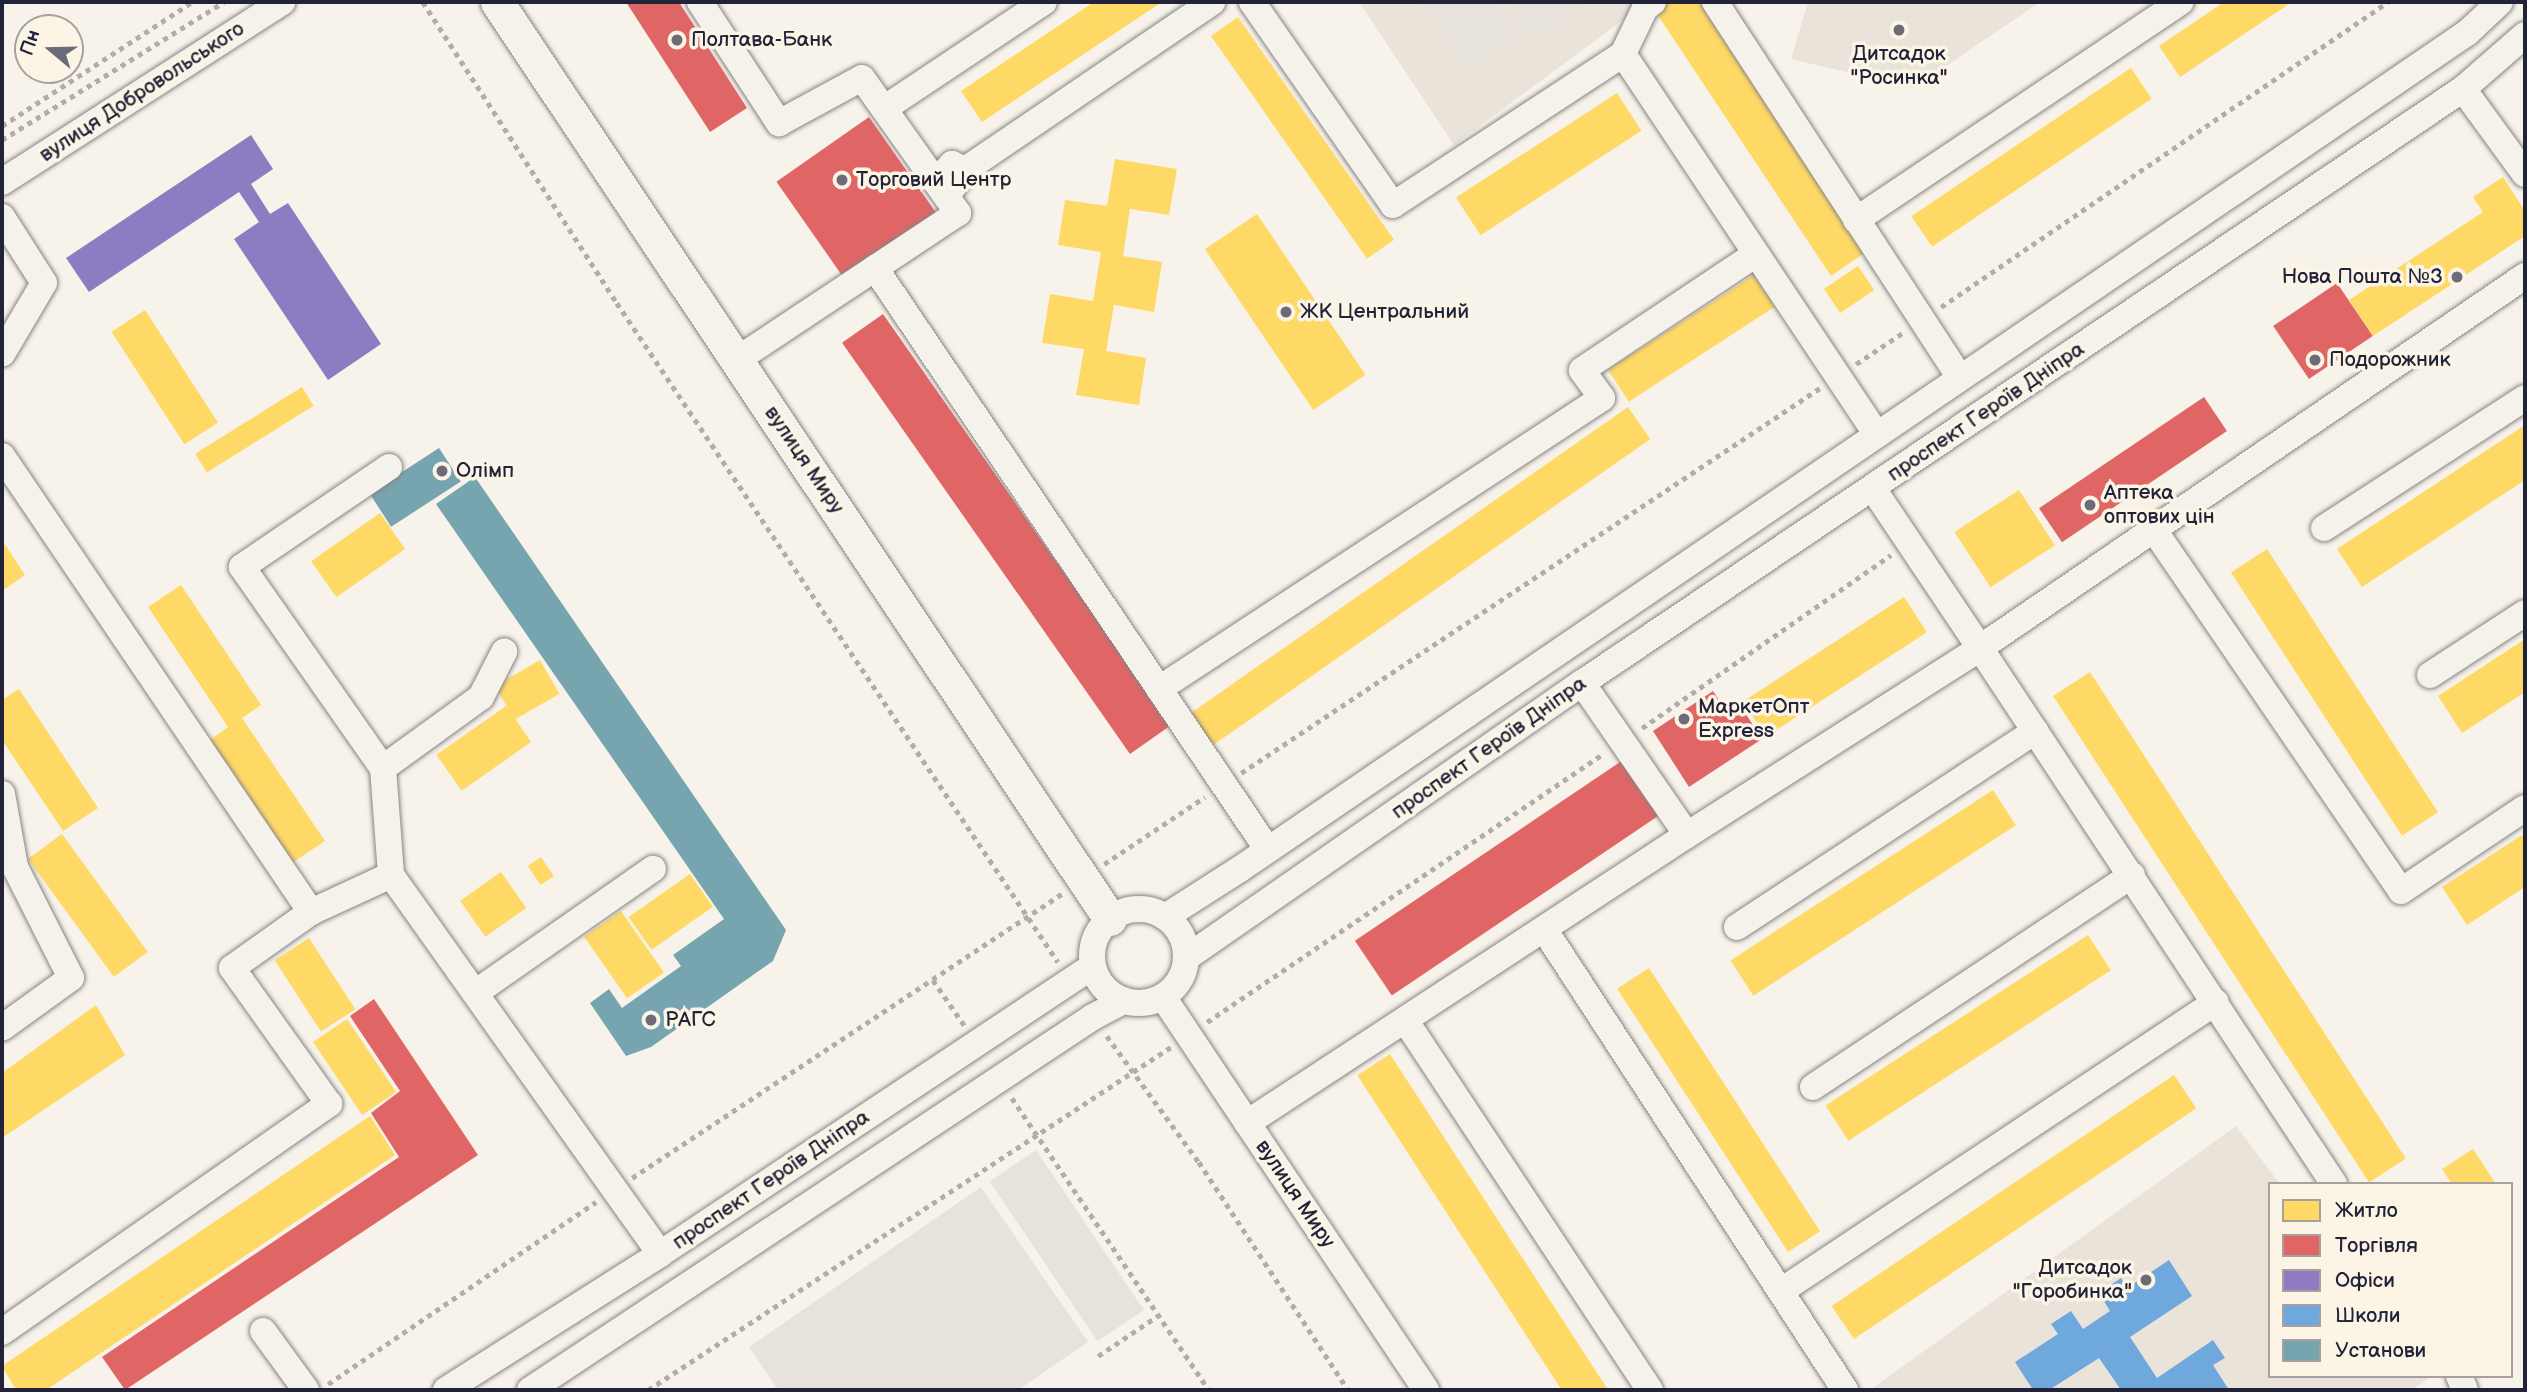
<!DOCTYPE html>
<meta charset="utf-8">
<style>
body{margin:0}
#map{position:relative;width:2527px;height:1392px;overflow:hidden;background:#f7f3ea;font-family:"Balsamiq Sans",sans-serif}
div>[style]{position:absolute}
[style*='--x']{left:calc(var(--x)*1px);top:calc(var(--y)*1px);width:calc(var(--w)*1px);rotate:calc(var(--a)*1deg)}
.built>*{inset:0;background:#e9e3d9}
.green>*{inset:0;background:#e8e3da;transform-origin:0 0}
.homes>*{inset:0;background:#ffd966;transform-origin:0 0}
.shops>*{inset:0;background:#e06666;transform-origin:0 0}
.offices>*{inset:0;background:#8e7cc3}
.schools>*{inset:0;background:#6fa8dc}
.public>*{inset:0;background:#76a5af;transform-origin:0 0}
.path>*{height:4.5px;margin-top:-2.25px;transform-origin:0;background:repeating-linear-gradient(90deg,#b0aead 0 5px,transparent 0 10px)}
.roads{filter:drop-shadow(0 0 2px #868485) drop-shadow(0 0 2px #868485)}
.minor>*{height:26px;margin:-13px;padding:0 13px;transform-origin:13px;border-radius:13px;background:#f5f2ec}
.minor>.ring{margin:-13px;padding:0;box-sizing:content-box;background:none;border:26px solid #f5f2ec;border-radius:50%}
.major>*{height:33px;margin:-16.5px;padding:0 16.5px;transform-origin:16.5px;border-radius:16.5px;background:#f5f2ec}
.dots>*{width:19px;height:19px;translate:-50% -50%;box-sizing:border-box;border:4px solid #fcf5e5;border-radius:50%}
span{translate:-50% -50%;white-space:nowrap;text-align:center;line-height:1.15;-webkit-text-stroke:7px #fcf5e5;paint-order:stroke}
.poi-label{font-size:21px;color:#22223b}
.left{translate:0 -50%;text-align:left}
.right{translate:-100% -50%;text-align:right}
.street-label{font-size:21px;color:#22223b}
.frame{position:absolute;inset:0;border:4px solid #22223b;pointer-events:none}
.legend{position:absolute;left:2268px;top:1182px;width:245px;height:196px;box-sizing:border-box;background:#fcf5e5;border:2px solid #a5a1a1;margin:0;padding:9px 12px;list-style:none;font-size:21px;color:#22223b}
.legend li{display:flex;align-items:center;gap:14px;height:35px}
.legend b{width:35px;border:2px solid #a5a1a1}
.north{position:absolute;left:14px;top:14px;width:70px;height:70px;box-sizing:border-box;background:#fcf5e5;border:2px solid #a5a1a1;border-radius:50%;rotate:289deg;font-size:19px;font-weight:700;line-height:28px;text-align:center;color:#22223b}
.north::after{content:'';display:block;margin:auto;width:24px;height:32px;background:#6d6b78;clip-path:polygon(50% 0,100% 100%,50% 72%,0 100%)}
</style>
<div id="map">
<div class="built">
<i style="clip-path:polygon(1359px 2px,1647px 2px,1454px 145px)"></i>
<i style="clip-path:polygon(1808px 2px,2040px 2px,1914px 88px,1791px 59px)"></i>
<i style="clip-path:polygon(2236px 1126px,2280px 1184px,2270px 1184px,2270px 1376px,2426px 1376px,2428px 1379px,2411px 1390px,1870px 1390px)"></i>
</div>
<div class="green">
<i style="clip-path:polygon(1417px 2px,1495px 2px,1520px 34px,1472px 72px)"></i>
<i style="clip-path:polygon(1506px 2px,1586px 2px,1537px 41px)"></i>
<i style="left:1036px;top:1150px;width:193px;height:56px;rotate:56deg"></i>
<i style="clip-path:polygon(981px 1187px,1088px 1342px,1018px 1390px,778px 1390px,749px 1347px)"></i>
</div>
<div class="homes">
<i style="clip-path:polygon(1094px 2px,1162px 2px,982px 122px,961px 91px)"></i>
<i style="clip-path:polygon(1669px 2px,1699px 2px,1866px 252px,1831px 276px,1655px 11px)"></i>
<i style="clip-path:polygon(2224px 2px,2292px 2px,2180px 77px,2159px 46px)"></i>
<i style="left:1238px;top:17px;width:272px;height:33px;rotate:55deg"></i>
<i style="left:2131px;top:68px;width:37px;height:265px;rotate:56deg"></i>
<i style="left:1617px;top:93px;width:45px;height:192px;rotate:57deg"></i>
<i style="clip-path:polygon(1115px 159px,1177px 169px,1169px 215px,1130px 209px,1123px 256px,1162px 262px,1154px 312px,1114px 305px,1106px 351px,1146px 358px,1139px 405px,1076px 395px,1084px 349px,1042px 343px,1050px 294px,1093px 301px,1101px 252px,1058px 245px,1065px 200px,1107px 206px)"></i>
<i style="clip-path:polygon(2503px 177px,2525px 211px,2525px 236px,2373px 336px,2349px 300px,2483px 212px,2473px 197px)"></i>
<i style="left:1257px;top:214px;width:194px;height:63px;rotate:56deg"></i>
<i style="left:1858px;top:266px;width:29px;height:41px;rotate:56deg"></i>
<i style="left:1754px;top:275px;width:38px;height:174px;rotate:57deg"></i>
<i style="left:145px;top:310px;width:134px;height:40px;rotate:57deg"></i>
<i style="left:302px;top:387px;width:22px;height:126px;rotate:58deg"></i>
<i style="left:1628px;top:407px;width:39px;height:534px;rotate:55deg"></i>
<i style="clip-path:polygon(2525px 425px,2525px 480px,2362px 587px,2337px 549px)"></i>
<i style="left:2019px;top:490px;width:66px;height:77px;rotate:57deg"></i>
<i style="left:380px;top:513px;width:44px;height:84px;rotate:55deg"></i>
<i style="clip-path:polygon(2px 540px,25px 575px,2px 591px)"></i>
<i style="left:2267px;top:549px;width:314px;height:43px;rotate:57deg"></i>
<i style="clip-path:polygon(181px 585px,261px 705px,242px 718px,325px 841px,292px 863px,210px 740px,228px 727px,148px 607px)"></i>
<i style="left:1904px;top:597px;width:42px;height:192px;rotate:57deg"></i>
<i style="clip-path:polygon(2525px 639px,2525px 692px,2462px 733px,2438px 696px)"></i>
<i style="left:540px;top:660px;width:39px;height:52px;rotate:60deg"></i>
<i style="left:2090px;top:672px;width:580px;height:44px;rotate:57deg"></i>
<i style="clip-path:polygon(19px 689px,98px 808px,63px 831px,2px 740px,2px 700px)"></i>
<i style="left:506px;top:706px;width:44px;height:85px;rotate:55deg"></i>
<i style="left:1993px;top:790px;width:42px;height:313px;rotate:57deg"></i>
<i style="clip-path:polygon(2525px 833px,2525px 887px,2467px 925px,2442px 887px)"></i>
<i style="left:62px;top:834px;width:146px;height:42px;rotate:54deg"></i>
<i style="left:541px;top:857px;width:23px;height:16px;rotate:56deg"></i>
<i style="left:501px;top:872px;width:44px;height:50px;rotate:55deg"></i>
<i style="left:690px;top:874px;width:40px;height:75px;rotate:55deg"></i>
<i style="left:621px;top:911px;width:75px;height:45px;rotate:55deg"></i>
<i style="left:2088px;top:935px;width:42px;height:313px;rotate:57deg"></i>
<i style="left:309px;top:938px;width:85px;height:41px;rotate:57deg"></i>
<i style="left:1649px;top:968px;width:314px;height:38px;rotate:57deg"></i>
<i style="clip-path:polygon(96px 1005px,125px 1055px,2px 1138px,2px 1073px)"></i>
<i style="left:347px;top:1019px;width:88px;height:41px;rotate:56deg"></i>
<i style="left:1390px;top:1054px;width:402px;height:39px;rotate:57deg"></i>
<i style="left:2174px;top:1075px;width:40px;height:413px;rotate:56deg"></i>
<i style="clip-path:polygon(370px 1116px,395px 1155px,46px 1390px,16px 1390px,2px 1366px)"></i>
<i style="clip-path:polygon(2473px 1149px,2496px 1184px,2452px 1184px,2442px 1169px)"></i>
</div>
<div class="shops">
<i style="clip-path:polygon(626px 2px,679px 2px,747px 108px,710px 132px)"></i>
<i style="left:869px;top:117px;width:117px;height:113px;rotate:55deg"></i>
<i style="left:2337px;top:283px;width:64px;height:77px;rotate:56deg"></i>
<i style="left:883px;top:314px;width:502px;height:50px;rotate:55deg"></i>
<i style="left:2204px;top:397px;width:41px;height:199px;rotate:56deg"></i>
<i style="clip-path:polygon(1713px 691px,1730px 717px,1742px 708px,1762px 739px,1689px 787px,1653px 731px)"></i>
<i style="left:1626px;top:758px;width:66px;height:327px;rotate:56deg"></i>
<i style="clip-path:polygon(374px 999px,478px 1155px,125px 1390px,102px 1357px,399px 1157px,371px 1113px,400px 1091px,350px 1016px)"></i>
</div>
<div class="offices">
<i style="clip-path:polygon(251px 135px,273px 169px,251px 184px,270px 214px,288px 203px,381px 344px,328px 380px,234px 239px,259px 222px,239px 192px,89px 292px,66px 258px)"></i>
</div>
<div class="schools">
<i style="clip-path:polygon(2169px 1260px,2192px 1296px,2130px 1337px,2157px 1378px,2213px 1340px,2225px 1358px,2213px 1365px,2229px 1390px,2121px 1390px,2099px 1358px,2049px 1390px,2033px 1390px,2015px 1362px,2058px 1334px,2051px 1324px,2071px 1311px,2083px 1329px,2110px 1311px,2099px 1293px,2121px 1278px,2127px 1288px)"></i>
</div>
<div class="public">
<i style="left:439px;top:448px;width:40px;height:83px;rotate:57deg"></i>
<i style="clip-path:polygon(475px 477px,786px 930px,773px 961px,651px 1047px,626px 1056px,590px 1003px,609px 989px,622px 1008px,681px 966px,673px 955px,724px 919px,436px 504px)"></i>
</div>
<div class="path">
<i style="--x:423;--y:2;--w:358;--a:57.2"></i>
<i style="--x:617;--y:303;--w:793;--a:56.21"></i>
<i style="--x:2;--y:126;--w:227;--a:-33.1"></i>
<i style="--x:2;--y:140;--w:261;--a:-31.9"></i>
<i style="--x:1941;--y:307;--w:541;--a:-34.31"></i>
<i style="--x:1856;--y:364;--w:58;--a:-33.7"></i>
<i style="--x:1642;--y:728;--w:303;--a:-34.8"></i>
<i style="--x:1241;--y:773;--w:695;--a:-33.62"></i>
<i style="--x:1104;--y:864;--w:121;--a:-33.6"></i>
<i style="--x:933;--y:980;--w:56;--a:55.2"></i>
<i style="--x:1207;--y:1022;--w:478;--a:-34.1"></i>
<i style="--x:1107;--y:1036;--w:156;--a:53.9"></i>
<i style="--x:1199;--y:1162;--w:272;--a:56.8"></i>
<i style="--x:1012;--y:1098;--w:352;--a:56"></i>
<i style="--x:632;--y:1178;--w:517;--a:-33.47"></i>
<i style="--x:1098;--y:1356;--w:73;--a:-33.9"></i>
<i style="--x:328;--y:1384;--w:324;--a:-34.2"></i>
<i style="--x:648;--y:1390;--w:625;--a:-33.26"></i>
</div>
<div class="roads">
<div class="minor">
<i style="--x:700;--y:2;--w:145;--a:56.9"></i>
<i style="--x:779;--y:123;--w:94;--a:-28.5"></i>
<i style="--x:862;--y:78;--w:166;--a:54.6"></i>
<i style="--x:958;--y:213;--w:265;--a:146.4"></i>
<i style="--x:1252;--y:2;--w:247;--a:55.2"></i>
<i style="--x:1393;--y:205;--w:275;--a:-33.3"></i>
<i style="--x:1623;--y:54;--w:457;--a:56.3"></i>
<i style="--x:1715;--y:2;--w:447;--a:56.9"></i>
<i style="--x:1623;--y:54;--w:51;--a:-64.4"></i>
<i style="--x:1645;--y:8;--w:10;--a:-37"></i>
<i style="--x:2463;--y:89;--w:105;--a:53.9"></i>
<i style="--x:885;--y:108;--w:191;--a:-33.7"></i>
<i style="--x:965;--y:170;--w:14;--a:-155"></i>
<i style="--x:952;--y:164;--w:24;--a:132"></i>
<i style="--x:936;--y:182;--w:17;--a:28"></i>
<i style="--x:951;--y:190;--w:24;--a:-55"></i>
<i style="--x:965;--y:170;--w:299;--a:-34.2"></i>
<i style="--x:2;--y:182;--w:333;--a:-32.7"></i>
<i style="--x:2;--y:217;--w:78;--a:57.5"></i>
<i style="--x:44;--y:283;--w:82;--a:120.6"></i>
<i style="--x:1856;--y:220;--w:391;--a:-33.9"></i>
<i style="--x:875;--y:268;--w:702;--a:55.97"></i>
<i style="--x:2;--y:456;--w:551;--a:55.88"></i>
<i style="--x:389;--y:467;--w:178;--a:145.8"></i>
<i style="--x:242;--y:567;--w:246;--a:55"></i>
<i style="--x:383;--y:768;--w:107;--a:85.7"></i>
<i style="--x:391;--y:875;--w:465;--a:54.6"></i>
<i style="--x:2324;--y:528;--w:239;--a:-32.9"></i>
<i style="--x:2154;--y:530;--w:437;--a:55.6"></i>
<i style="--x:2401;--y:891;--w:149;--a:-33.8"></i>
<i style="--x:2430;--y:675;--w:113;--a:-33.1"></i>
<i style="--x:1159;--y:689;--w:530;--a:-33.3"></i>
<i style="--x:1602;--y:398;--w:34;--a:-126"></i>
<i style="--x:1582;--y:370;--w:209;--a:-33.7"></i>
<i style="--x:383;--y:768;--w:121;--a:-35.9"></i>
<i style="--x:481;--y:697;--w:51;--a:-62.9"></i>
<i style="--x:2;--y:794;--w:74;--a:79.9"></i>
<i style="--x:15;--y:867;--w:124;--a:63.2"></i>
<i style="--x:71;--y:978;--w:85;--a:144.1"></i>
<i style="--x:1687;--y:835;--w:348;--a:-32.5"></i>
<i style="--x:1980;--y:648;--w:192;--a:-123.9"></i>
<i class="ring" style="left:1092px;top:909px;width:68px;height:68px"></i>
<i style="--x:1165;--y:917;--w:89;--a:-32.6"></i>
<i style="--x:1240;--y:869;--w:1485;--a:-34.27"></i>
<i style="--x:2467;--y:33;--w:45;--a:-43.2"></i>
<i style="--x:1737;--y:927;--w:357;--a:-33.3"></i>
<i style="--x:1544;--y:929;--w:551;--a:56.86"></i>
<i style="--x:1186;--y:958;--w:482;--a:-34.8"></i>
<i style="--x:1582;--y:683;--w:1063;--a:-33.99"></i>
<i style="--x:2463;--y:89;--w:82;--a:-41.1"></i>
<i style="--x:475;--y:993;--w:217;--a:-34.9"></i>
<i style="--x:1163;--y:997;--w:473;--a:56.2"></i>
<i style="--x:1405;--y:1020;--w:444;--a:56.5"></i>
<i style="--x:1813;--y:1087;--w:383;--a:-33.6"></i>
<i style="--x:1247;--y:1123;--w:526;--a:-33.21"></i>
<i style="--x:1687;--y:835;--w:185;--a:-124.6"></i>
<i style="--x:2334;--y:1184;--w:642;--a:-123.44"></i>
<i style="--x:1980;--y:648;--w:660;--a:-34.32"></i>
<i style="--x:1781;--y:1291;--w:522;--a:-33.6"></i>
<i style="--x:263;--y:1331;--w:73;--a:53.9"></i>
<i style="--x:2;--y:1332;--w:399;--a:-34.9"></i>
<i style="--x:329;--y:1104;--w:167;--a:-125.5"></i>
<i style="--x:232;--y:968;--w:97;--a:-35.3"></i>
<i style="--x:311;--y:912;--w:88;--a:-24.8"></i>
<i style="--x:2459;--y:1376;--w:15;--a:67"></i>
<i style="--x:446;--y:1390;--w:254;--a:-32.4"></i>
<i style="--x:660;--y:1254;--w:520;--a:-33.63"></i>
<i style="--x:530;--y:1390;--w:675;--a:-33.53"></i>
<i style="--x:1093;--y:1017;--w:34;--a:-28"></i>
</div>
<div class="major">
<i style="--x:497;--y:2;--w:1103;--a:56.24"></i>
</div>
</div>
<div class="dots">
<i style="left:1899px;top:30px;background:#6d6b78"></i>
<i style="left:677px;top:40px;background:#6d6b78"></i>
<i style="left:842px;top:180px;background:#6d6b78"></i>
<i style="left:2457px;top:277px;background:#6d6b78"></i>
<i style="left:1286px;top:312px;background:#6d6b78"></i>
<i style="left:2315px;top:360px;background:#6d6b78"></i>
<i style="left:442px;top:471px;background:#6d6b78"></i>
<i style="left:2090px;top:505px;background:#6d6b78"></i>
<i style="left:1684px;top:719px;background:#6d6b78"></i>
<i style="left:651px;top:1020px;background:#6d6b78"></i>
<i style="left:2146px;top:1280px;background:#6d6b78"></i>
</div>
<div class="poi-label">
<span class="left" style="left:691px;top:40px">Полтава-Банк</span>
<span style="left:1899px;top:66px">Дитсадок<br>"Росинка"</span>
<span class="left" style="left:856px;top:180px">Торговий Центр</span>
<span class="right" style="left:2443px;top:277px">Нова Пошта №3</span>
<span class="left" style="left:1300px;top:312px">ЖК Центральний</span>
<span class="left" style="left:2329px;top:360px">Подорожник</span>
<span class="left" style="left:456px;top:471px">Олімп</span>
<span class="left" style="left:2104px;top:505px">Аптека<br>оптових цін</span>
<span class="left" style="left:1698px;top:719px">МаркетОпт<br>Express</span>
<span class="left" style="left:665px;top:1020px">РАГС</span>
<span class="right" style="left:2132px;top:1280px">Дитсадок<br>"Горобинка"</span>
</div>
<div class="street-label">
<span style="left:142px;top:92px;rotate:-33deg">вулиця Добровольського</span>
<span style="left:1986px;top:412px;rotate:-34deg">проспект Героїв Дніпра</span>
<span style="left:804px;top:460px;rotate:56deg">вулиця Миру</span>
<span style="left:1489px;top:748px;rotate:-35deg">проспект Героїв Дніпра</span>
<span style="left:771px;top:1180px;rotate:-34deg">проспект Героїв Дніпра</span>
<span style="left:1295px;top:1194px;rotate:56deg">вулиця Миру</span>
</div>
<div class="frame"></div>
<ul class="legend">
<li><b style="height:19px;background:#ffd966"></b>Житло</li>
<li><b style="height:19px;background:#e06666"></b>Торгівля</li>
<li><b style="height:19px;background:#8e7cc3"></b>Офіси</li>
<li><b style="height:19px;background:#6fa8dc"></b>Школи</li>
<li><b style="height:19px;background:#76a5af"></b>Установи</li>
</ul>
<div class="north">Пн</div>
</div>
